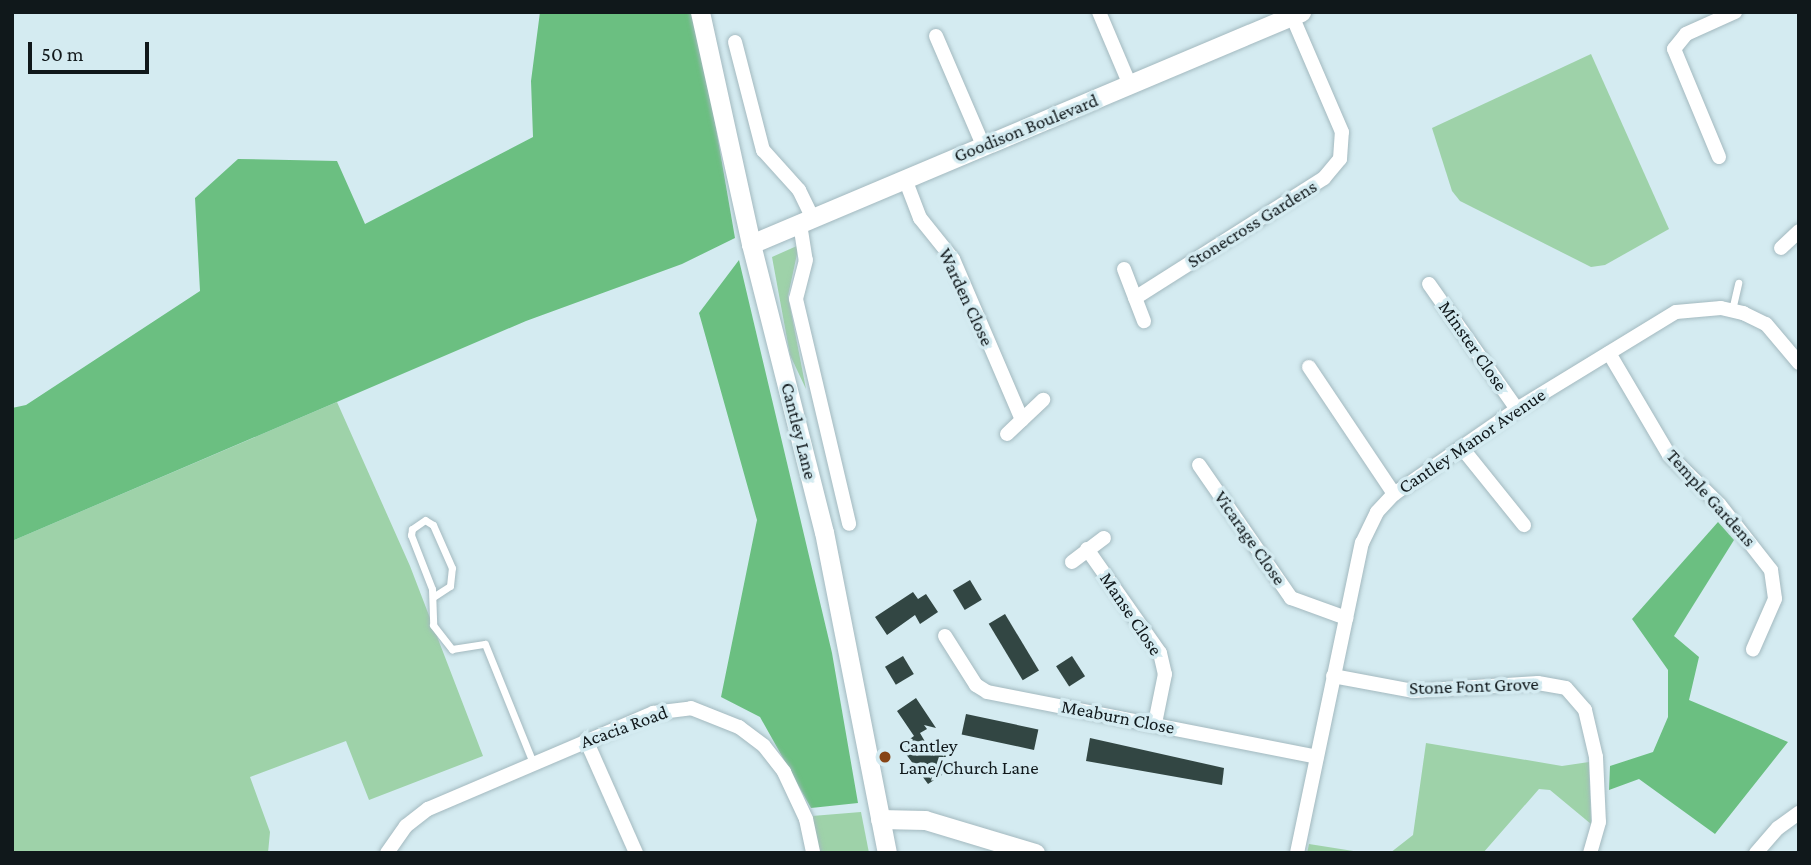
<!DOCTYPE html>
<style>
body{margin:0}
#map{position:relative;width:1811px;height:865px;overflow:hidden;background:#d4ebf1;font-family:"Crimson Pro",serif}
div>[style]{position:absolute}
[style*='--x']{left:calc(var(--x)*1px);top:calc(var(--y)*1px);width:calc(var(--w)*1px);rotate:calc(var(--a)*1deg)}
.green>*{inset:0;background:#9ed2a9}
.forest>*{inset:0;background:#6bbf81}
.building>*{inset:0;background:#324643;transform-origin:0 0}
.roads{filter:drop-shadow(0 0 2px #a3b9bf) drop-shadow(0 0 2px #a3b9bf)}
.lane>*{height:7px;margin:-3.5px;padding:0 3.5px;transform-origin:3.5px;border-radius:3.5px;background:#fff}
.street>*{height:14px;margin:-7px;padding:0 7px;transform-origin:7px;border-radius:7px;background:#fff}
.secondary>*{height:19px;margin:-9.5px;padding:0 9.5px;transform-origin:9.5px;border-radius:9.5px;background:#fff}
.dots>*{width:19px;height:19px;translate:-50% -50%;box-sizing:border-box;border:4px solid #d4ebf1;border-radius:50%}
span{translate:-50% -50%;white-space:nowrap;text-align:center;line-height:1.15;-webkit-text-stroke:7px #d4ebf1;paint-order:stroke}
.street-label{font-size:19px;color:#10181b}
.poi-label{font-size:19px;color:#10181b}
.left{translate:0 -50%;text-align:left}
.frame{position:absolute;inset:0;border:14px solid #10181b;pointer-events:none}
.scale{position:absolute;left:28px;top:42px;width:121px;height:32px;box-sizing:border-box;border:4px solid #10181b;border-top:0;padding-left:9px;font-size:21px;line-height:24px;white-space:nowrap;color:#10181b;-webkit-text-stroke:5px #d4ebf1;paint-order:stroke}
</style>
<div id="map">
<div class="green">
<i style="clip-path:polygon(1591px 54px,1669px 229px,1605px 265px,1591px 267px,1460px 201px,1452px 191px,1432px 128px)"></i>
<i style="clip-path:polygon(799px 245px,788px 296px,806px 389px,790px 355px,772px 257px)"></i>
<i style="clip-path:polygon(337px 402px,410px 566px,483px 756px,369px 800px,346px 741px,250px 777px,270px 832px,268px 853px,12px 853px,12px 541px)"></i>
<i style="clip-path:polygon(1426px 743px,1562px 766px,1589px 762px,1591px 824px,1550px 790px,1539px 789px,1483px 853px,1390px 853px,1413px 835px)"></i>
<i style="clip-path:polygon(861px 812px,869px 853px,820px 853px,812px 816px)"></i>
<i style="clip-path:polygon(1309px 844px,1366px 853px,1307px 853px)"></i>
</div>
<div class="forest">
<i style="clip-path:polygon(540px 12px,696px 12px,735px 238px,682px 264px,526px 321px,12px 541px,12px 408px,26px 405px,200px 291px,195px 198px,238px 159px,337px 161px,365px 224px,533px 137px,531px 81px)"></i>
<i style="clip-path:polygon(739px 260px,832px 653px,858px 803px,811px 808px,760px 717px,721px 697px,757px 520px,699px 313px)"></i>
<i style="clip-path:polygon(1718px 522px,1734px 540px,1674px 636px,1699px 657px,1689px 700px,1788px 742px,1715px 834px,1639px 779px,1609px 790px,1610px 766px,1653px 752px,1668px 717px,1668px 670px,1632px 619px)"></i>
</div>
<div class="building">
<i style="left:970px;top:580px;width:23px;height:20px;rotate:59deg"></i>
<i style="clip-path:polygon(913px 592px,918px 599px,926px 594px,938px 612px,920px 624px,915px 615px,887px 635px,875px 617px)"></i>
<i style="left:1005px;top:614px;width:66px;height:19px;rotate:59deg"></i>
<i style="left:903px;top:656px;width:21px;height:21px;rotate:59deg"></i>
<i style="left:1072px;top:656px;width:24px;height:19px;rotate:57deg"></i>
<i style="clip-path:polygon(916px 698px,936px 728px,924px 725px,927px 729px,920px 733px,931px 752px,946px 754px,945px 773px,928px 784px,900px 746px,914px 736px,897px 711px)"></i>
<i style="left:966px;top:714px;width:74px;height:21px;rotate:12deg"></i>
<i style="clip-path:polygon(1090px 738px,1224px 768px,1222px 785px,1086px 761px)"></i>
</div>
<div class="roads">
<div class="lane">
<i style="--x:1732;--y:310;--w:28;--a:-77"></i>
<i style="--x:433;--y:597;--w:20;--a:-33"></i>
<i style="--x:450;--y:586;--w:18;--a:-84"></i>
<i style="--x:452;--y:568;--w:47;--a:-113.8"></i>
<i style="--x:433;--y:525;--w:9;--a:-148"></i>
<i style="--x:425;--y:520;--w:16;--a:145"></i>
<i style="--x:412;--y:529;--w:6;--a:99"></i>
<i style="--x:411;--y:535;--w:58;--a:68.7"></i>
<i style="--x:432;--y:589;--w:36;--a:88"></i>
<i style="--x:433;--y:625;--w:31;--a:52"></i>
<i style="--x:452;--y:649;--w:33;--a:-9"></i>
<i style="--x:485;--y:644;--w:128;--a:68"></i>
</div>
<div class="street">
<i style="--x:1099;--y:12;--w:79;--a:67"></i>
<i style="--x:936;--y:36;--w:119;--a:66.7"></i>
<i style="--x:735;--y:42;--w:112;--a:75.5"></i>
<i style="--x:763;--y:150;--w:54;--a:48"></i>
<i style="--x:799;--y:190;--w:32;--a:64"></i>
<i style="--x:1719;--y:157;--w:117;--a:-112.6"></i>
<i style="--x:1674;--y:49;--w:19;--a:-51"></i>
<i style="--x:1686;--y:34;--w:54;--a:-24.2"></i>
<i style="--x:905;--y:179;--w:42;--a:69"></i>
<i style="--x:920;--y:218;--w:53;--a:51.2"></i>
<i style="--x:953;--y:259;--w:175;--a:66.8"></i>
<i style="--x:800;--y:224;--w:36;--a:81"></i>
<i style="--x:806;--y:260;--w:40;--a:104.4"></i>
<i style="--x:796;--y:299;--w:231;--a:76.7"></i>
<i style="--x:1781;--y:248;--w:25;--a:-43"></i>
<i style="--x:1124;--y:269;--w:56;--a:69"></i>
<i style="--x:1429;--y:284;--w:153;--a:54.9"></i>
<i style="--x:1135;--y:298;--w:224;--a:-32.4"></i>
<i style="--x:1324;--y:178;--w:25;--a:-50"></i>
<i style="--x:1340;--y:159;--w:27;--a:-86"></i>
<i style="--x:1342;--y:132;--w:126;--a:-113.3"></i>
<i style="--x:1609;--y:353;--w:118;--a:59.5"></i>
<i style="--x:1669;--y:455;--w:71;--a:44.4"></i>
<i style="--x:1720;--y:505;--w:83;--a:51.9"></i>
<i style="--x:1771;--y:570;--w:29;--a:82"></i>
<i style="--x:1775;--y:599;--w:55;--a:113.7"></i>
<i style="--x:1309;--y:367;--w:153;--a:56.2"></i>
<i style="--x:1007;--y:434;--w:50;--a:-43.4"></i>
<i style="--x:1462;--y:448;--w:99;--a:51.2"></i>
<i style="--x:1199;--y:465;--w:162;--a:55.3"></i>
<i style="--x:1291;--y:598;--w:59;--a:20"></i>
<i style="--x:1087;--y:549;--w:127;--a:54.9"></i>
<i style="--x:1160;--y:653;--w:22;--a:77"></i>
<i style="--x:1165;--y:674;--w:50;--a:101.5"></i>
<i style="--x:1072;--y:562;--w:40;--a:-37"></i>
<i style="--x:945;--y:636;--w:58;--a:57.7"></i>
<i style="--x:976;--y:685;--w:13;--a:32"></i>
<i style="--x:987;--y:692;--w:336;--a:11.1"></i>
<i style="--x:1333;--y:676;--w:81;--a:10.6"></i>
<i style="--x:1413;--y:691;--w:125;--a:-3.7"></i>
<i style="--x:1538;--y:683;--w:28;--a:10"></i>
<i style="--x:1566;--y:688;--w:29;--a:49"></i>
<i style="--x:1585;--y:710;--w:48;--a:76.8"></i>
<i style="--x:1596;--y:757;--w:65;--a:87.4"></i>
<i style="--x:1599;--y:822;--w:32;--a:106"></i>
<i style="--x:586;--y:740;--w:124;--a:66.1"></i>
<i style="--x:387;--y:853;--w:33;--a:-55"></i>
<i style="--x:406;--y:826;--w:28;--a:-38"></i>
<i style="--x:428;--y:809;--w:245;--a:-23.1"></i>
<i style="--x:653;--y:713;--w:38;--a:-7"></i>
<i style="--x:691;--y:708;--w:52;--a:21.6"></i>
<i style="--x:739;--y:727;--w:31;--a:37"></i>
<i style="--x:764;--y:746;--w:33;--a:52"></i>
<i style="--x:784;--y:772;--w:52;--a:64.9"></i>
<i style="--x:806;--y:819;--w:35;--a:78"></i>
<i style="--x:1297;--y:853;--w:317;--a:-78.2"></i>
<i style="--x:1362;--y:543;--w:34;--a:-64"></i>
<i style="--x:1377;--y:512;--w:25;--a:-47"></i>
<i style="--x:1394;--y:494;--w:150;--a:-34.6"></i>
<i style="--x:1517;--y:409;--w:186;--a:-31.4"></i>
<i style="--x:1676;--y:312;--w:45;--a:-5.1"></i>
<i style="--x:1721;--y:308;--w:23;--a:13"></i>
<i style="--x:1743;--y:313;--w:25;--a:26"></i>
<i style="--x:1766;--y:324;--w:51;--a:49.8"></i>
<i style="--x:1756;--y:853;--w:33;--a:-49"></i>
<i style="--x:1778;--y:828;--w:26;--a:-36"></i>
</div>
<div class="secondary">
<i style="--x:700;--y:12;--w:238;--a:77.6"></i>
<i style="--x:751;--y:244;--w:297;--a:75.8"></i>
<i style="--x:824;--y:532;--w:327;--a:78.9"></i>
<i style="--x:751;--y:244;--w:597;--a:-22.87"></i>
<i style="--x:880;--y:819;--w:45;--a:1.3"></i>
<i style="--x:925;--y:820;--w:115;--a:16.7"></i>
</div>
</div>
<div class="dots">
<i style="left:885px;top:757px;background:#864315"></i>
</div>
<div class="street-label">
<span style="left:1026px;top:128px;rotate:-22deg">Goodison Boulevard</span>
<span style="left:1252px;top:224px;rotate:-32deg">Stonecross Gardens</span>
<span style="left:966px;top:297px;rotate:65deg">Warden Close</span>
<span style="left:1473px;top:346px;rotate:55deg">Minster Close</span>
<span style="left:799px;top:431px;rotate:76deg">Cantley Lane</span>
<span style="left:1472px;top:441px;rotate:-34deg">Cantley Manor Avenue</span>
<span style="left:1711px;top:498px;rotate:48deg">Temple Gardens</span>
<span style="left:1250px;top:538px;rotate:55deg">Vicarage Close</span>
<span style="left:1131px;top:614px;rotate:56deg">Manse Close</span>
<span style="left:1474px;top:686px;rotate:-2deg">Stone Font Grove</span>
<span style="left:1118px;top:717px;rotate:11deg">Meaburn Close</span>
<span style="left:624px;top:727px;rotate:-20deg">Acacia Road</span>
</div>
<div class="poi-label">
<span class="left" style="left:899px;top:757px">Cantley<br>Lane/Church Lane</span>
</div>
<div class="frame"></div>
<div class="scale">50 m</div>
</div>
